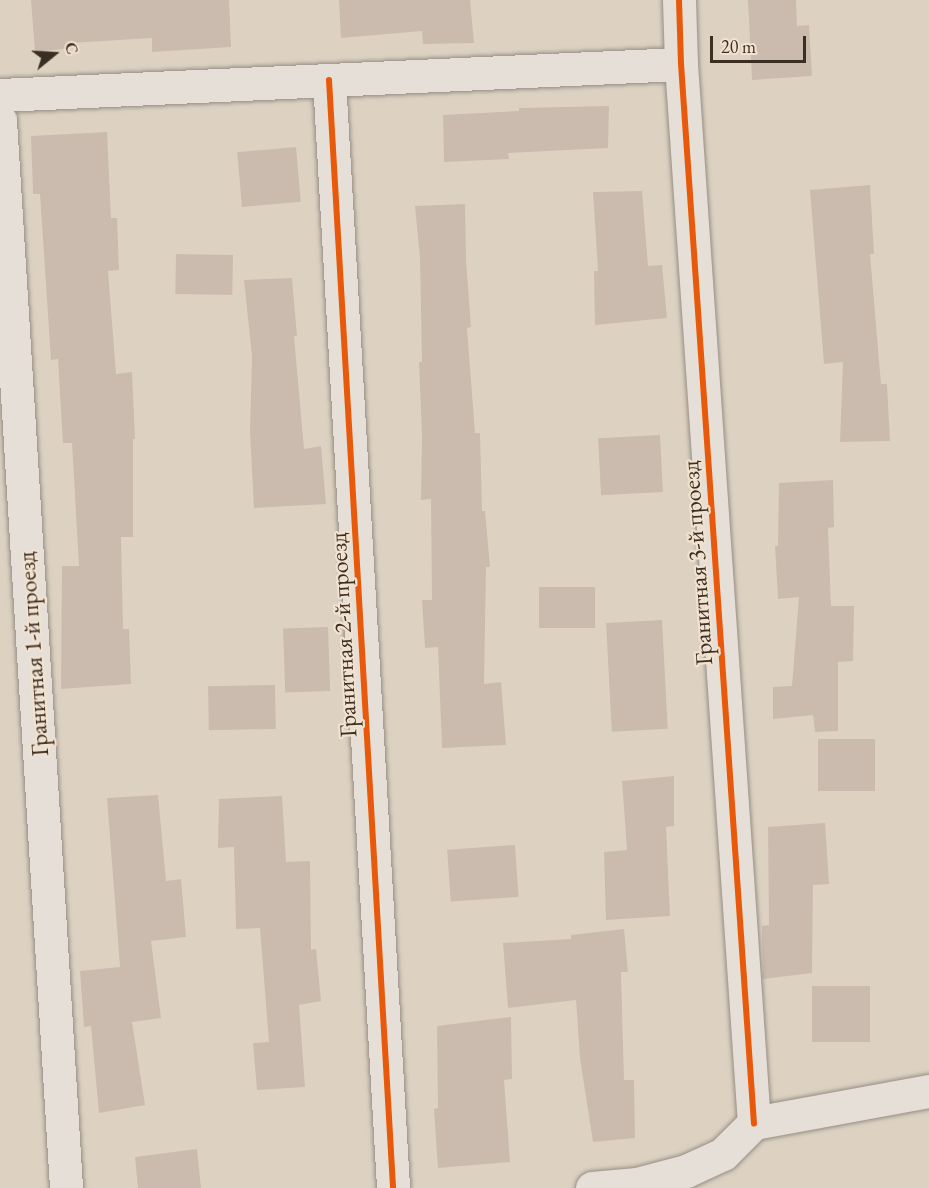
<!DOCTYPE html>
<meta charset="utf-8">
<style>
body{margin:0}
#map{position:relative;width:929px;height:1188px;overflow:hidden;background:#ddd2c2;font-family:"EB Garamond",serif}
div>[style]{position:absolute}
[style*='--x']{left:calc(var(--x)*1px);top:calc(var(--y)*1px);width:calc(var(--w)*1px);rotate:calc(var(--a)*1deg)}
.building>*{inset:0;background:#cbbbae;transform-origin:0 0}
.roads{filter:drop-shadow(0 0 2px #968e84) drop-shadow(0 0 2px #968e84)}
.minor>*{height:33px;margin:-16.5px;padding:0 16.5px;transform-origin:16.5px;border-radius:16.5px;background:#e5dfd7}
.cycleway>*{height:6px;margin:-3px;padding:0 3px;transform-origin:3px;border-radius:3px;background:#e8590c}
span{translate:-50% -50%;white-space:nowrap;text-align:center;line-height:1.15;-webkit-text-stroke:4.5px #f1e2d0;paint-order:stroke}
.street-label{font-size:24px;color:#3b2e23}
.north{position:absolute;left:24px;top:24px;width:60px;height:60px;-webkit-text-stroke:4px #f1e2d0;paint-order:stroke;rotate:72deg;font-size:16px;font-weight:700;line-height:24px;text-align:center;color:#3b2e23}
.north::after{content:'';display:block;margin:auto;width:21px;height:27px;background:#3b2e23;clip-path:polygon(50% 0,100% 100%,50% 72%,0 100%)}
.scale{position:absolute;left:710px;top:36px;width:96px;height:27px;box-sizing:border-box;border:3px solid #3b2e23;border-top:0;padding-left:8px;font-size:18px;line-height:21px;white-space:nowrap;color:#3b2e23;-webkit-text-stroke:4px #f1e2d0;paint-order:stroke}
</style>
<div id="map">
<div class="building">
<i style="clip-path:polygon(31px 0,229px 0,231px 47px,152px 52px,152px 38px,70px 43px,71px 48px,35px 52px)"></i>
<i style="clip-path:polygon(339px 0,470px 0,474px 43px,423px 44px,422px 31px,341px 38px)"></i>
<i style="clip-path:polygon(748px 0,796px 0,797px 26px,809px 25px,812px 76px,752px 80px)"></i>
<i style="clip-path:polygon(609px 106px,608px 148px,508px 153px,509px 159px,444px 162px,443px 115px,519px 111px,519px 108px)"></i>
<i style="clip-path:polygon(107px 132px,111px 218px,117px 218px,119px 270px,108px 271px,116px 374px,132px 372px,135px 439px,133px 439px,133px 537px,121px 537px,123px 629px,129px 629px,131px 684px,61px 689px,62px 566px,79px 566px,72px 443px,63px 443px,58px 359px,51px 360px,40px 194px,33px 194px,31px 136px)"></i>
<i style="left:296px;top:147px;width:55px;height:59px;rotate:85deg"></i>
<i style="clip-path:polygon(870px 185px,874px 254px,870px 254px,881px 384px,887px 384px,890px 441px,840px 442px,843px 362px,824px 364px,810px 190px)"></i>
<i style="clip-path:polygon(642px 191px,648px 266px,662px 265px,667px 318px,595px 325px,594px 271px,598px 271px,593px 192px)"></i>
<i style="clip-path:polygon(465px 204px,466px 260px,471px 327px,467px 328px,475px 433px,480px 433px,482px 511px,485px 511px,490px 567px,486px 567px,484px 684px,501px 682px,506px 745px,442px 748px,438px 647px,425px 648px,422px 600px,432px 600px,431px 499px,421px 500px,422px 436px,419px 362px,422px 362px,420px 258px,415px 206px)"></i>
<i style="left:233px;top:255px;width:40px;height:57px;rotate:91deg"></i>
<i style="clip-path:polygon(292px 278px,297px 336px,294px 336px,304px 449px,321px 446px,326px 504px,254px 508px,250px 432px,252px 356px,244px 280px)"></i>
<i style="left:660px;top:435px;width:57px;height:62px;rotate:87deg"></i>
<i style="clip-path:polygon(833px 480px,834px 527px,828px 528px,831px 606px,854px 606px,853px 661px,838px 662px,838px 731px,815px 732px,813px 715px,773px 719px,773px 687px,792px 686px,799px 597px,778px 599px,775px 546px,778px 546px,779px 483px)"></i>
<i style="left:539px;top:587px;width:56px;height:41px"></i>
<i style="left:662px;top:620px;width:109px;height:56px;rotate:87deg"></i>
<i style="left:328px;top:627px;width:64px;height:45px;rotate:88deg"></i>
<i style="left:275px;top:685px;width:44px;height:67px;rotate:89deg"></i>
<i style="left:875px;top:739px;width:52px;height:57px;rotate:90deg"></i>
<i style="clip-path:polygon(674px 776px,674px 826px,666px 827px,670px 916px,606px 920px,604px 852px,627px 850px,622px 781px)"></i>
<i style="clip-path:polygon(158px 795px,166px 881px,181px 879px,186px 937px,151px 941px,161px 1018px,132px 1022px,145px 1105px,99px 1113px,91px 1026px,84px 1027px,80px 971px,120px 967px,107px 798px)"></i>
<i style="clip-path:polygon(282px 796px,286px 862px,310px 861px,311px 950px,316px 949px,321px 1001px,299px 1005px,305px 1087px,257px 1090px,253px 1043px,269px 1042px,260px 928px,236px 929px,234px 847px,218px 848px,219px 799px)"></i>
<i style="clip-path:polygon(825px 823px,829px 884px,813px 885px,812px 973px,763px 979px,762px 926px,769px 925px,768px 827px)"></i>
<i style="left:515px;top:845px;width:52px;height:68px;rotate:86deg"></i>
<i style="clip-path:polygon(624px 929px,628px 972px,621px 972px,624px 1080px,634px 1080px,635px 1138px,593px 1142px,580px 1058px,576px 1000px,508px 1008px,503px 943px,571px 939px,571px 935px)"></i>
<i style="left:812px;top:986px;width:58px;height:56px"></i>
<i style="clip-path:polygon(511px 1017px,512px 1079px,504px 1080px,510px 1162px,438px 1168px,434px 1109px,438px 1108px,437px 1026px)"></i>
<i style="clip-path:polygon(197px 1149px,201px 1188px,138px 1188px,135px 1157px)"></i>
</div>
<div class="roads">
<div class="minor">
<i style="--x:679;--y:0;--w:64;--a:88.2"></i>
<i style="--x:681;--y:64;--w:1062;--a:86.06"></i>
<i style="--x:329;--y:80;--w:1110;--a:86.69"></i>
<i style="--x:0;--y:95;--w:682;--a:-2.61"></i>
<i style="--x:0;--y:120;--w:1070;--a:86.46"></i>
<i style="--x:592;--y:1188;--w:45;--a:-5.1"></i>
<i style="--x:637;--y:1184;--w:51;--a:-14.9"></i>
<i style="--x:686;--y:1171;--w:41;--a:-24.7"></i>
<i style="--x:723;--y:1154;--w:44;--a:-45"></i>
<i style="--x:754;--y:1123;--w:178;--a:-10.4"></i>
</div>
</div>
<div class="cycleway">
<i style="--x:679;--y:0;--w:64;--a:88.2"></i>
<i style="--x:681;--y:64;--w:1062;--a:86.06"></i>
<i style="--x:329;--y:80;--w:1110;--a:86.69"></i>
</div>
<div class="street-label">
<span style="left:697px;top:563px;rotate:-94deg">Гранитная 3-й проезд</span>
<span style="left:343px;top:635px;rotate:-93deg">Гранитная 2-й проезд</span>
<span style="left:33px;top:654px;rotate:-94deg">Гранитная 1-й проезд</span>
</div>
<div class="north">С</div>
<div class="scale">20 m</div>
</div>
